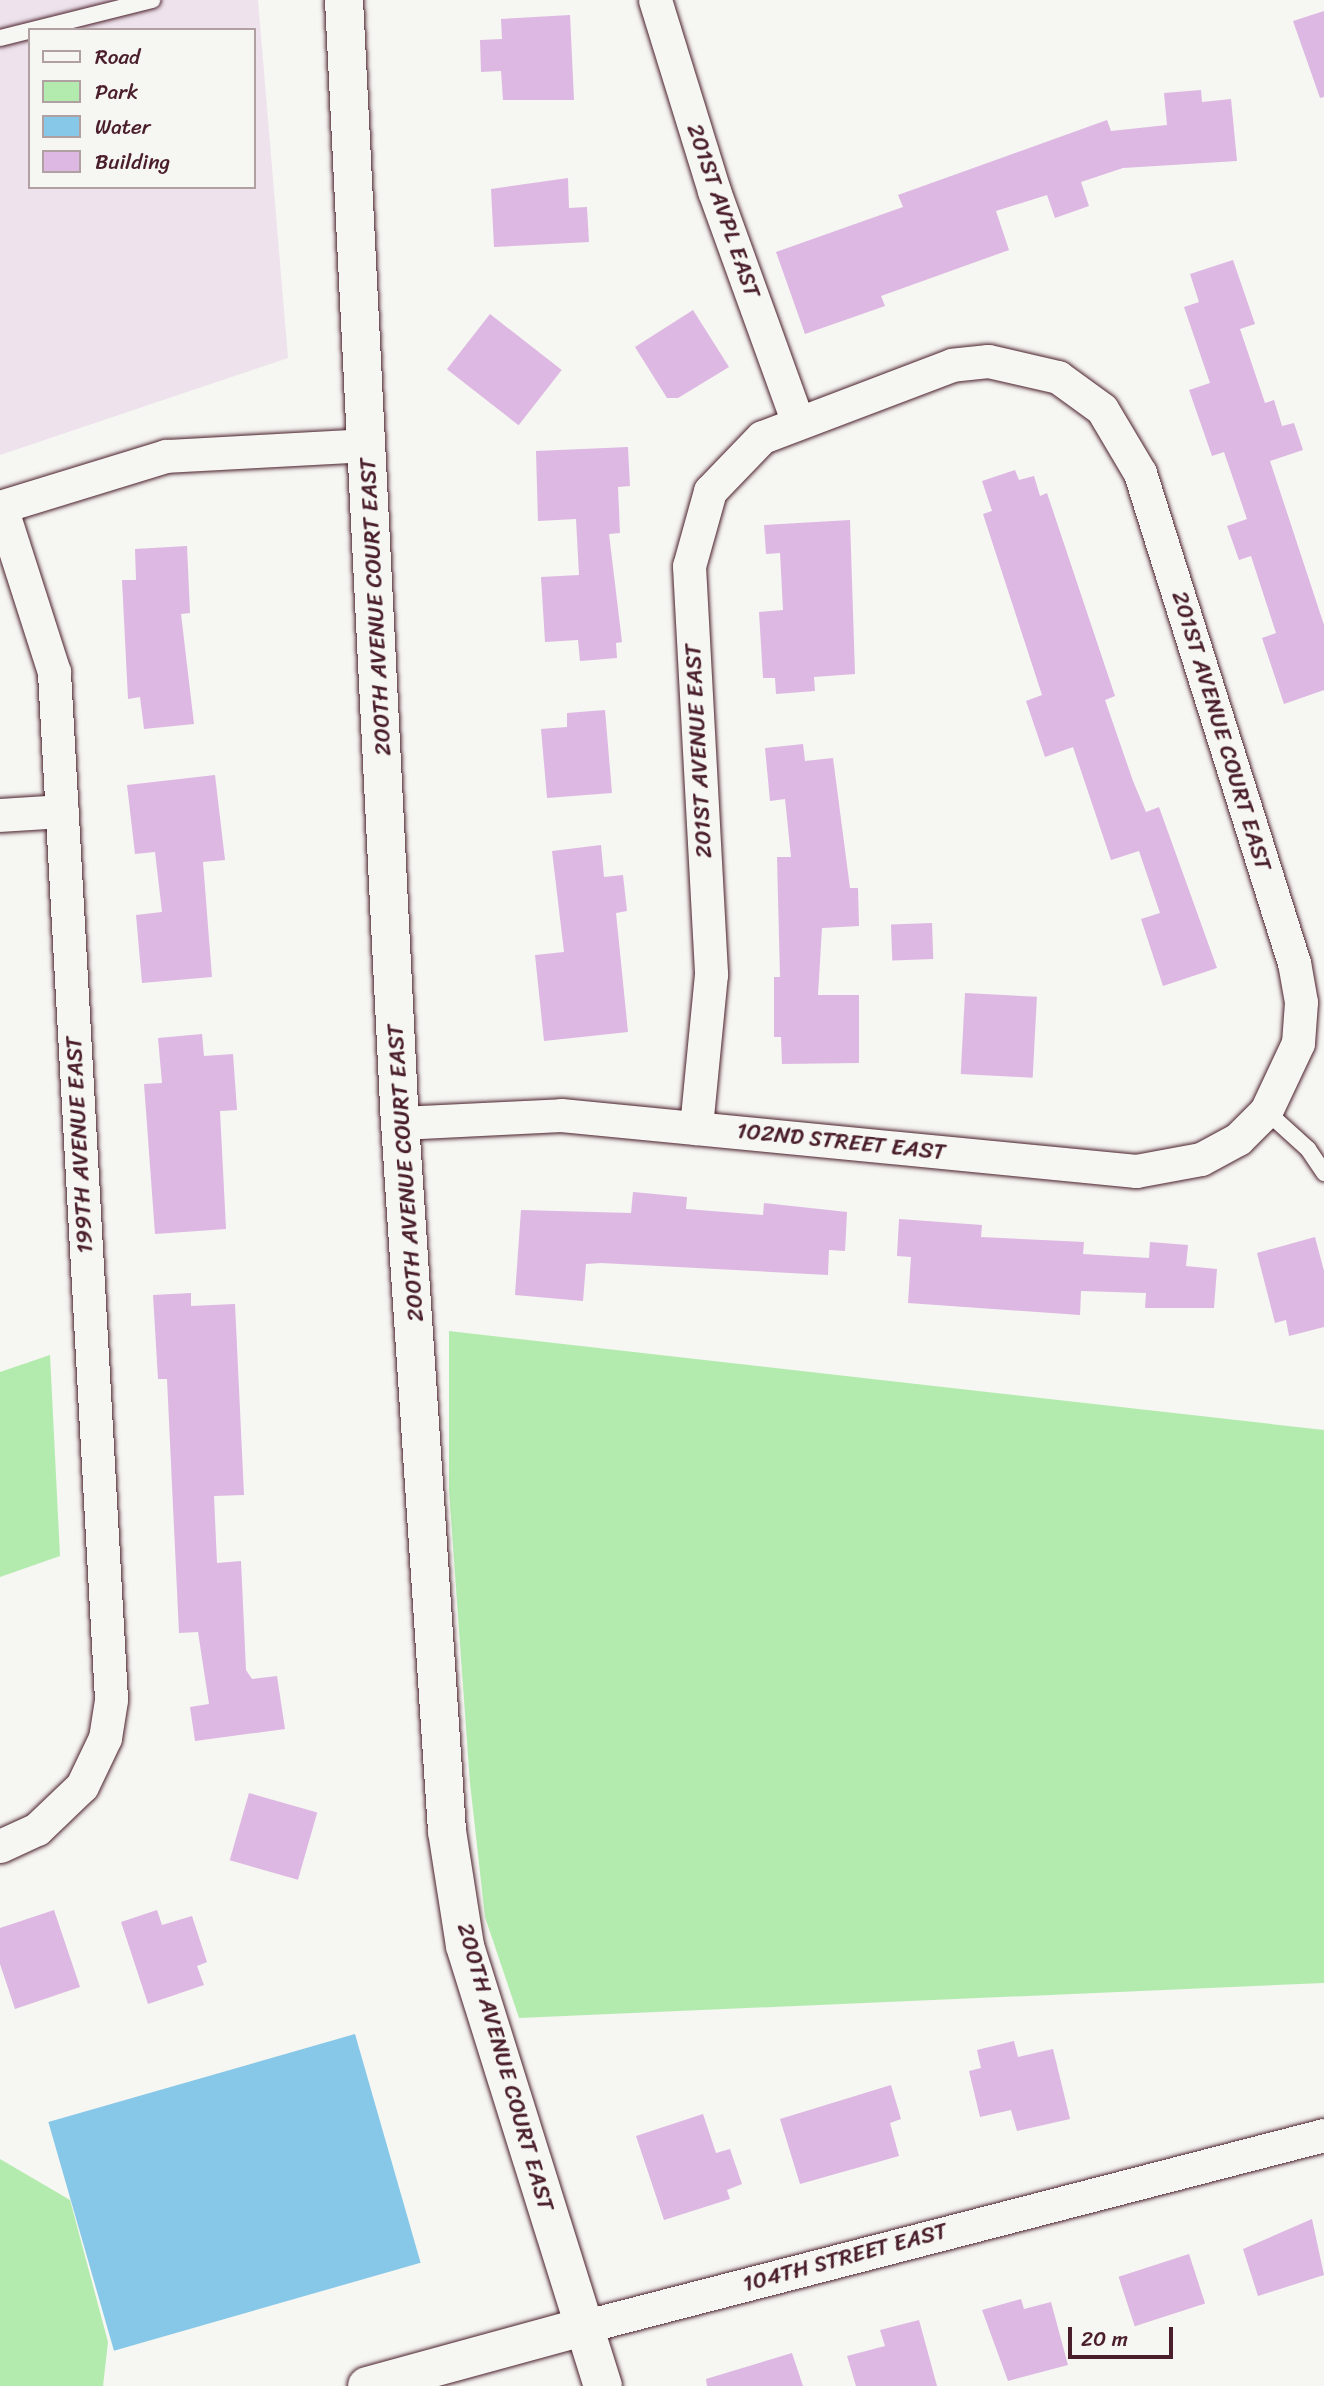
<!DOCTYPE html>
<style>
body{margin:0}
#map{position:relative;width:1324px;height:2386px;overflow:hidden;background:#f6f6f2;font-family:Sriracha,sans-serif}
div>[style]{position:absolute}
[style*='--x']{left:calc(var(--x)*1px);top:calc(var(--y)*1px);width:calc(var(--w)*1px);rotate:calc(var(--a)*1deg)}
.built>*{inset:0;background:#eee3ed}
.green>*{inset:0;background:#b3ebaf}
.water>*{inset:0;background:#87c8e8;transform-origin:0 0}
.building>*{inset:0;background:#ddb8e2;transform-origin:0 0}
.roads{filter:drop-shadow(0 0 2px #4a1f2b) drop-shadow(0 0 2px #4a1f2b)}
.lane>*{height:16px;margin:-8px;padding:0 8px;transform-origin:8px;border-radius:8px;background:#f6f6f2}
.street>*{height:33px;margin:-16.5px;padding:0 16.5px;transform-origin:16.5px;border-radius:16.5px;background:#f6f6f2}
.secondary>*{height:38px;margin:-19px;padding:0 19px;transform-origin:19px;border-radius:19px;background:#f6f6f2}
span{translate:-50% -50%;white-space:nowrap;text-align:center;line-height:1.15;-webkit-text-stroke:5px #f6f6f2;paint-order:stroke}
.street-label{font-size:23px;color:#4a1f2b}
.legend{position:absolute;left:28px;top:28px;width:228px;height:161px;box-sizing:border-box;background:#f6f6f2;border:2px solid #b1a0a2;margin:0;padding:9px 12px;list-style:none;font-size:21px;color:#4a1f2b}
.legend li{display:flex;align-items:center;gap:14px;height:35px}
.legend b{width:35px;border:2px solid #b1a0a2}
.scale{position:absolute;left:1068px;top:2327px;width:105px;height:32px;box-sizing:border-box;border:4px solid #4a1f2b;border-top:0;padding-left:9px;font-size:21px;line-height:24px;white-space:nowrap;color:#4a1f2b;-webkit-text-stroke:5px #f6f6f2;paint-order:stroke}
</style>
<div id="map">
<div class="built">
<i style="clip-path:polygon(evenodd,0 0,258px 0,288px 358px,0 455px,0 0,30px 30px,254px 30px,254px 187px,30px 187px,30px 30px)"></i>
</div>
<div class="green">
<i style="clip-path:polygon(449px 1331px,1324px 1430px,1324px 1983px,519px 2018px,485px 1917px,470px 1783px,449px 1490px)"></i>
<i style="clip-path:polygon(50px 1355px,60px 1556px,0 1577px,0 1372px)"></i>
<i style="clip-path:polygon(0 2159px,70px 2200px,108px 2342px,103px 2386px,0 2386px)"></i>
</div>
<div class="water">
<i style="left:355px;top:2034px;width:238px;height:319px;rotate:74deg"></i>
</div>
<div class="building">
<i style="clip-path:polygon(1324px 11px,1324px 97px,1320px 98px,1293px 21px)"></i>
<i style="clip-path:polygon(570px 15px,574px 100px,503px 100px,501px 71px,481px 72px,480px 40px,502px 39px,501px 19px)"></i>
<i style="clip-path:polygon(1201px 90px,1202px 102px,1231px 99px,1237px 161px,1123px 168px,1081px 182px,1089px 206px,1055px 218px,1047px 195px,996px 211px,1009px 250px,881px 296px,885px 306px,805px 334px,776px 252px,903px 207px,898px 195px,1107px 120px,1111px 131px,1167px 125px,1164px 93px)"></i>
<i style="clip-path:polygon(568px 178px,569px 208px,587px 207px,589px 242px,494px 247px,491px 189px)"></i>
<i style="clip-path:polygon(1233px 260px,1255px 324px,1240px 329px,1265px 403px,1274px 400px,1282px 426px,1294px 423px,1303px 450px,1270px 461px,1324px 625px,1324px 690px,1284px 704px,1262px 638px,1276px 633px,1251px 556px,1239px 560px,1227px 526px,1247px 519px,1224px 452px,1212px 456px,1189px 390px,1210px 383px,1184px 307px,1199px 302px,1190px 274px)"></i>
<i style="clip-path:polygon(693px 310px,729px 367px,678px 398px,667px 398px,635px 347px)"></i>
<i style="left:490px;top:314px;width:91px;height:70px;rotate:38deg"></i>
<i style="clip-path:polygon(628px 447px,630px 486px,618px 487px,620px 533px,609px 534px,622px 642px,616px 643px,617px 658px,580px 661px,578px 640px,545px 642px,541px 577px,579px 575px,576px 519px,538px 521px,536px 451px)"></i>
<i style="clip-path:polygon(1015px 470px,1019px 480px,1034px 476px,1040px 496px,1047px 493px,1115px 696px,1105px 700px,1133px 781px,1146px 812px,1159px 807px,1217px 968px,1163px 986px,1141px 919px,1160px 913px,1139px 851px,1111px 860px,1073px 747px,1045px 757px,1026px 701px,1042px 695px,983px 514px,992px 511px,982px 481px)"></i>
<i style="clip-path:polygon(850px 520px,855px 674px,814px 677px,815px 691px,776px 694px,775px 678px,763px 678px,759px 612px,783px 610px,780px 553px,766px 554px,764px 525px)"></i>
<i style="clip-path:polygon(187px 546px,190px 613px,181px 614px,194px 724px,144px 729px,140px 697px,128px 699px,122px 580px,136px 580px,135px 549px)"></i>
<i style="clip-path:polygon(605px 710px,612px 793px,547px 798px,541px 729px,567px 727px,567px 713px)"></i>
<i style="clip-path:polygon(803px 744px,805px 761px,833px 758px,850px 888px,858px 888px,859px 926px,822px 928px,818px 995px,859px 995px,859px 1063px,782px 1064px,781px 1037px,774px 1037px,774px 977px,780px 977px,777px 857px,791px 857px,785px 799px,770px 801px,765px 748px)"></i>
<i style="clip-path:polygon(215px 775px,225px 860px,203px 862px,212px 977px,142px 983px,136px 915px,162px 912px,155px 852px,135px 854px,127px 785px)"></i>
<i style="clip-path:polygon(601px 845px,604px 877px,623px 875px,627px 911px,616px 913px,628px 1032px,544px 1041px,535px 955px,564px 952px,552px 851px)"></i>
<i style="left:932px;top:923px;width:36px;height:41px;rotate:88deg"></i>
<i style="left:965px;top:993px;width:72px;height:81px;rotate:3deg"></i>
<i style="clip-path:polygon(202px 1034px,204px 1056px,233px 1054px,237px 1110px,220px 1111px,226px 1229px,155px 1234px,144px 1084px,162px 1083px,158px 1038px)"></i>
<i style="clip-path:polygon(633px 1192px,687px 1197px,686px 1209px,763px 1215px,764px 1203px,847px 1212px,845px 1251px,829px 1250px,828px 1275px,601px 1263px,586px 1264px,583px 1301px,515px 1295px,521px 1210px,631px 1213px)"></i>
<i style="clip-path:polygon(899px 1219px,982px 1225px,981px 1237px,1084px 1242px,1083px 1254px,1149px 1258px,1150px 1242px,1188px 1245px,1186px 1266px,1217px 1269px,1214px 1308px,1145px 1308px,1146px 1293px,1081px 1291px,1080px 1315px,908px 1303px,911px 1257px,897px 1256px)"></i>
<i style="clip-path:polygon(1315px 1237px,1324px 1271px,1324px 1327px,1289px 1336px,1286px 1320px,1275px 1323px,1257px 1253px)"></i>
<i style="clip-path:polygon(191px 1293px,191px 1306px,235px 1304px,244px 1495px,214px 1496px,217px 1563px,241px 1561px,246px 1670px,252px 1679px,277px 1676px,285px 1729px,195px 1741px,190px 1707px,209px 1704px,198px 1632px,179px 1633px,167px 1379px,158px 1379px,153px 1295px)"></i>
<i style="left:249px;top:1793px;width:71px;height:70px;rotate:16deg"></i>
<i style="clip-path:polygon(54px 1910px,80px 1987px,15px 2009px,0 1964px,0 1928px)"></i>
<i style="clip-path:polygon(157px 1910px,162px 1925px,192px 1916px,207px 1962px,197px 1966px,204px 1985px,148px 2004px,121px 1922px)"></i>
<i style="clip-path:polygon(1014px 2041px,1018px 2057px,1053px 2049px,1070px 2119px,1017px 2131px,1011px 2110px,980px 2117px,969px 2071px,981px 2068px,977px 2050px)"></i>
<i style="clip-path:polygon(891px 2085px,901px 2119px,890px 2123px,899px 2156px,800px 2184px,780px 2119px)"></i>
<i style="clip-path:polygon(703px 2114px,716px 2153px,730px 2149px,742px 2184px,727px 2190px,730px 2199px,664px 2220px,636px 2136px)"></i>
<i style="clip-path:polygon(1312px 2219px,1324px 2275px,1258px 2296px,1243px 2249px)"></i>
<i style="left:1189px;top:2254px;width:52px;height:74px;rotate:72deg"></i>
<i style="clip-path:polygon(1021px 2299px,1024px 2309px,1051px 2302px,1068px 2365px,1008px 2381px,982px 2310px)"></i>
<i style="clip-path:polygon(919px 2320px,937px 2386px,856px 2386px,847px 2356px,885px 2346px,880px 2330px)"></i>
<i style="clip-path:polygon(792px 2353px,803px 2386px,707px 2386px,706px 2379px)"></i>
</div>
<div class="roads">
<div class="lane">
<i style="--x:0;--y:38;--w:157;--a:-14"></i>
<i style="--x:1266;--y:1111;--w:57;--a:42.1"></i>
<i style="--x:1308;--y:1149;--w:29;--a:56"></i>
</div>
<div class="street">
<i style="--x:655;--y:0;--w:200;--a:72.8"></i>
<i style="--x:714;--y:191;--w:244;--a:70.1"></i>
<i style="--x:0;--y:507;--w:174;--a:-17.1"></i>
<i style="--x:166;--y:456;--w:200;--a:-3.1"></i>
<i style="--x:0;--y:815;--w:62;--a:-3.7"></i>
<i style="--x:400;--y:1123;--w:161;--a:-2.8"></i>
<i style="--x:561;--y:1115;--w:578;--a:5.56"></i>
<i style="--x:1136;--y:1171;--w:66;--a:-10.5"></i>
<i style="--x:1201;--y:1159;--w:42;--a:-28.4"></i>
<i style="--x:1238;--y:1139;--w:40;--a:-45"></i>
<i style="--x:1266;--y:1111;--w:75;--a:-64.8"></i>
<i style="--x:1298;--y:1043;--w:41;--a:-85.8"></i>
<i style="--x:1301;--y:1002;--w:40;--a:-100"></i>
<i style="--x:1294;--y:963;--w:514;--a:-107.45"></i>
<i style="--x:1140;--y:473;--w:74;--a:-120.7"></i>
<i style="--x:1102;--y:409;--w:54;--a:-144"></i>
<i style="--x:1058;--y:377;--w:72;--a:-167.1"></i>
<i style="--x:988;--y:361;--w:36;--a:174"></i>
<i style="--x:952;--y:365;--w:203;--a:159.2"></i>
<i style="--x:762;--y:437;--w:75;--a:133.9"></i>
<i style="--x:710;--y:491;--w:78;--a:105.6"></i>
<i style="--x:689;--y:566;--w:409;--a:86.9"></i>
<i style="--x:711;--y:974;--w:155;--a:95.6"></i>
<i style="--x:0;--y:1846;--w:41;--a:-24.7"></i>
<i style="--x:37;--y:1829;--w:62;--a:-43.7"></i>
<i style="--x:82;--y:1786;--w:53;--a:-64.4"></i>
<i style="--x:105;--y:1738;--w:39;--a:-81"></i>
<i style="--x:111;--y:1699;--w:1029;--a:-93.18"></i>
<i style="--x:54;--y:672;--w:173;--a:-107.8"></i>
<i style="--x:582;--y:2327;--w:766;--a:-14.51"></i>
</div>
<div class="secondary">
<i style="--x:344;--y:0;--w:1124;--a:87.15"></i>
<i style="--x:400;--y:1123;--w:710;--a:86.2"></i>
<i style="--x:447;--y:1831;--w:116;--a:81.1"></i>
<i style="--x:465;--y:1946;--w:461;--a:72.6"></i>
<i style="--x:367;--y:2386;--w:223;--a:-15.3"></i>
</div>
</div>
<div class="street-label">
<span style="left:723px;top:211px;rotate:71deg">201ST AVPL EAST</span>
<span style="left:376px;top:607px;rotate:-93deg">200TH AVENUE COURT EAST</span>
<span style="left:1221px;top:731px;rotate:73deg">201ST AVENUE COURT EAST</span>
<span style="left:699px;top:751px;rotate:-93deg">201ST AVENUE EAST</span>
<span style="left:841px;top:1142px;rotate:6deg">102ND STREET EAST</span>
<span style="left:80px;top:1145px;rotate:-93deg">199TH AVENUE EAST</span>
<span style="left:406px;top:1173px;rotate:-94deg">200TH AVENUE COURT EAST</span>
<span style="left:505px;top:2067px;rotate:74deg">200TH AVENUE COURT EAST</span>
<span style="left:845px;top:2258px;rotate:-15deg">104TH STREET EAST</span>
</div>
<ul class="legend">
<li><b style="height:9px;background:#f6f6f2"></b>Road</li>
<li><b style="height:19px;background:#b3ebaf"></b>Park</li>
<li><b style="height:19px;background:#87c8e8"></b>Water</li>
<li><b style="height:19px;background:#ddb8e2"></b>Building</li>
</ul>
<div class="scale">20 m</div>
</div>
